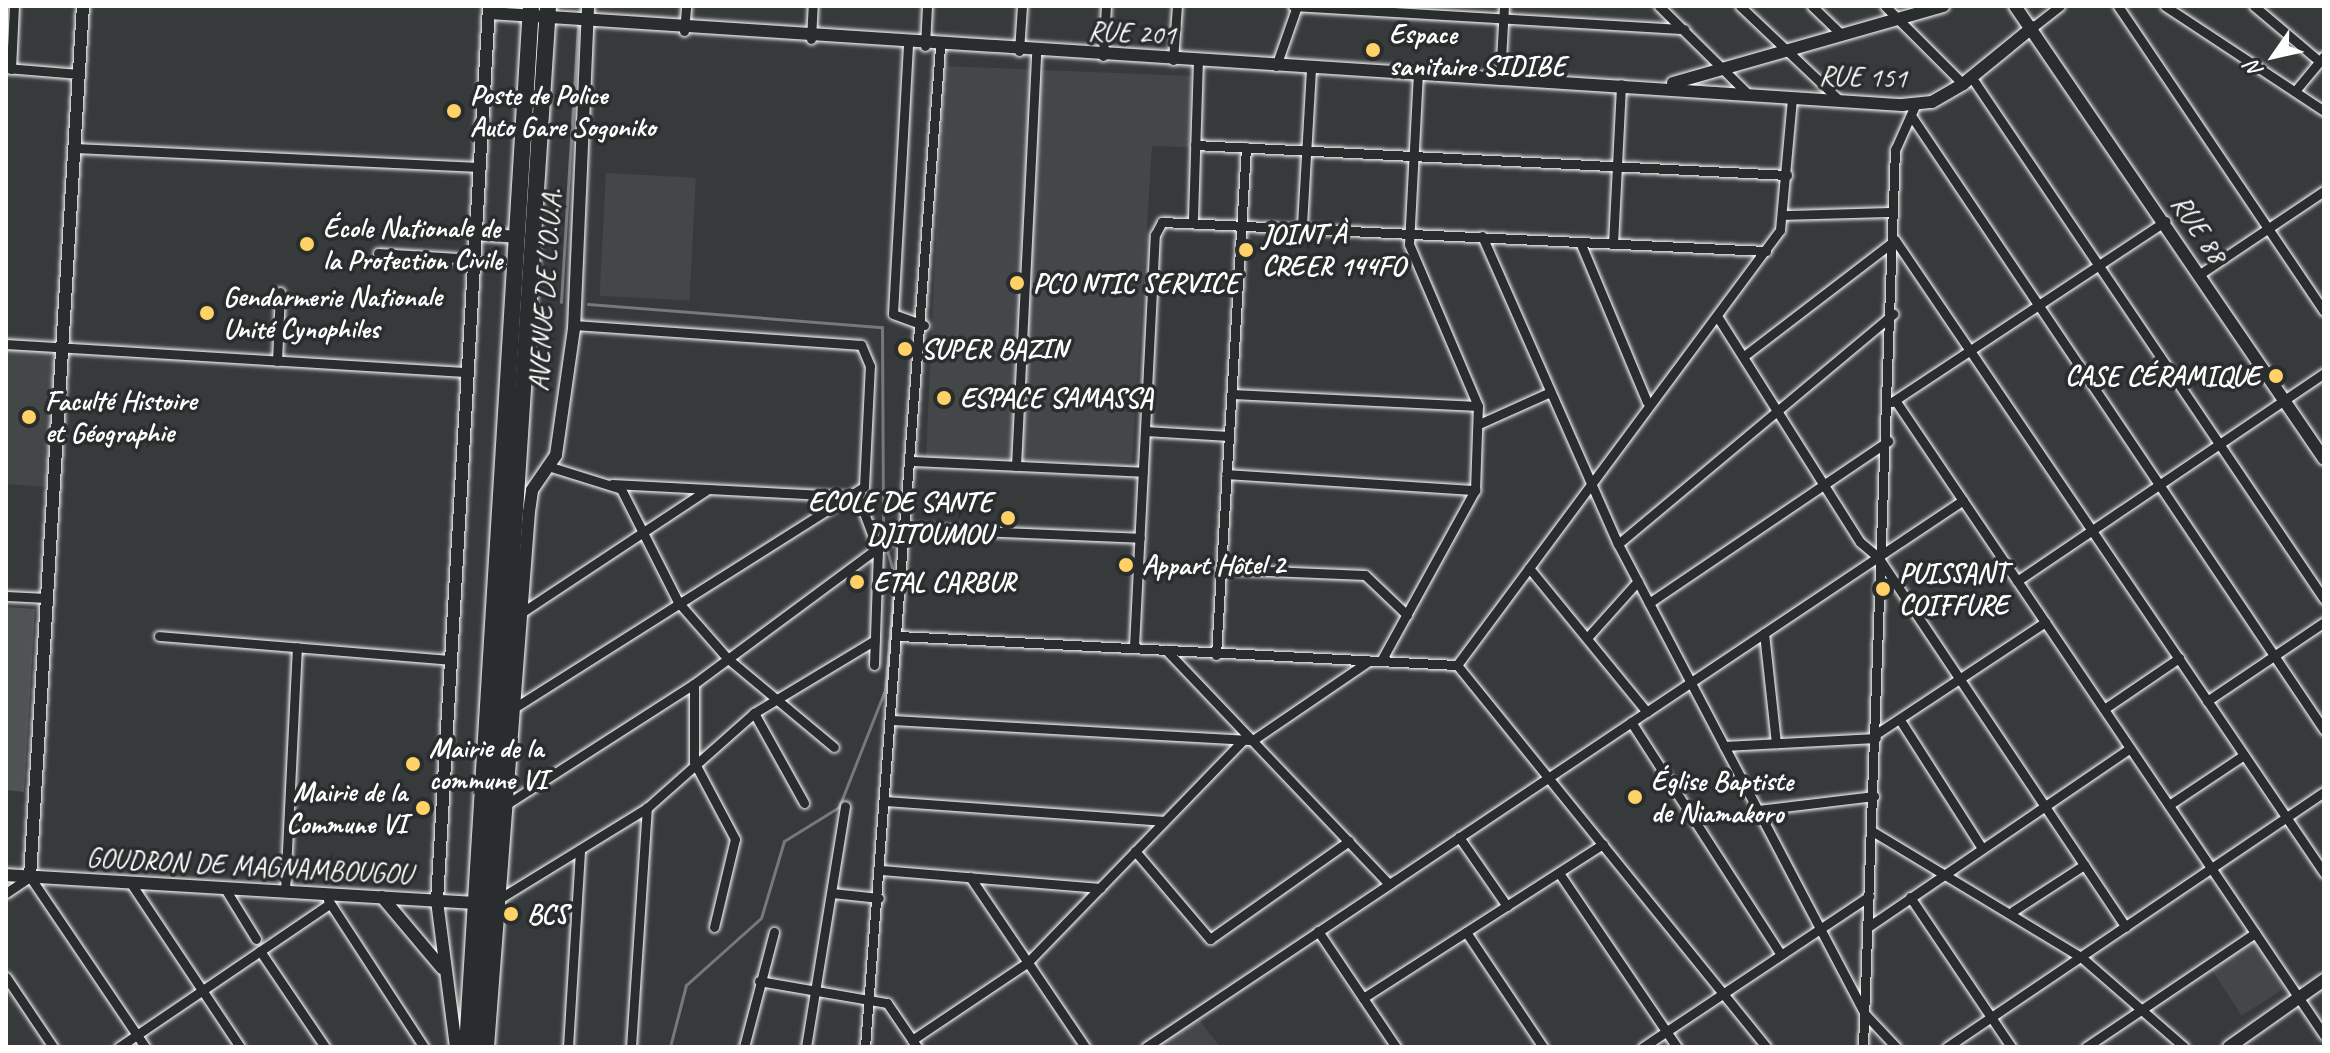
<!DOCTYPE html>
<meta charset="utf-8">
<style>
body{margin:0}
#map{position:relative;width:2330px;height:1053px;overflow:hidden;background:#373a3b;font-family:Caveat,sans-serif}
div>[style]{position:absolute}
[style*='--x']{left:calc(var(--x)*1px);top:calc(var(--y)*1px);width:calc(var(--w)*1px);rotate:calc(var(--a)*1deg)}
.built>*{inset:0;background:#444748;transform-origin:0 0}
.green>*{inset:0;background:#505354}
.stream>*{height:3px;margin:-1.5px;padding:0 1.5px;transform-origin:1.5px;border-radius:1.5px;background:#767879}
.roads{filter:drop-shadow(0 0 2px #fff) drop-shadow(0 0 2px #fff)}
.street>*{height:9px;margin:-4.5px;padding:0 4.5px;transform-origin:4.5px;border-radius:4.5px;background:#2a2d2e}
.secondary>*{height:12px;margin:-6px;padding:0 6px;transform-origin:6px;border-radius:6px;background:#2a2d2e}
.highway>*{height:16px;margin:-8px;padding:0 8px;transform-origin:8px;border-radius:8px;background:#2a2d2e}
.dots>*{width:22px;height:22px;translate:-50% -50%;box-sizing:border-box;border:4px solid #2a2d2e;border-radius:50%}
span{translate:-50% -50%;white-space:nowrap;text-align:center;line-height:1.15;-webkit-text-stroke:7px #2a2d2e;paint-order:stroke}
.street-label{font-size:28px;color:#fff}
.poi-label{font-size:28px;color:#fff;font-weight:700}
.left{translate:0 -50%;text-align:left}
.right{translate:-100% -50%;text-align:right}
.frame{position:absolute;inset:0;border:8px solid #fff;pointer-events:none}
.north{position:absolute;left:2234px;top:16px;width:80px;height:80px;-webkit-text-stroke:6px #2a2d2e;paint-order:stroke;rotate:236deg;font-size:22px;font-weight:700;line-height:32px;text-align:center;color:#fff}
.north::after{content:'';display:block;margin:auto;width:28px;height:36px;background:#fff;clip-path:polygon(50% 0,100% 100%,50% 72%,0 100%)}
</style>
<div id="map">
<div class="built">
<i style="clip-path:polygon(944px 66px,1191px 76px,1189px 147px,1152px 146px,1132px 462px,926px 458px)"></i>
<i style="left:606px;top:173px;width:90px;height:123px;rotate:3deg"></i>
<i style="clip-path:polygon(6px 349px,56px 351px,47px 487px,6px 484px)"></i>
<i style="left:2254px;top:941px;width:56px;height:51px;rotate:57deg"></i>
<i style="clip-path:polygon(1196px 1016px,1220px 1047px,1154px 1047px,1160px 1043px)"></i>
</div>
<div class="green">
<i style="clip-path:polygon(6px 607px,35px 609px,24px 792px,6px 790px)"></i>
</div>
<div class="stream">
<i style="--x:561;--y:302;--w:281;--a:-86.5"></i>
<i style="--x:588;--y:304;--w:295;--a:4.5"></i>
<i style="--x:882;--y:327;--w:208;--a:89.7"></i>
<i style="--x:883;--y:535;--w:46;--a:74.7"></i>
<i style="--x:895;--y:579;--w:111;--a:95.1"></i>
<i style="--x:885;--y:690;--w:126;--a:111.5"></i>
<i style="--x:839;--y:807;--w:65;--a:148.3"></i>
<i style="--x:784;--y:841;--w:80;--a:106.6"></i>
<i style="--x:761;--y:918;--w:101;--a:138.2"></i>
<i style="--x:686;--y:985;--w:64;--a:104.5"></i>
</div>
<div class="roads">
<div class="street">
<i style="--x:1293;--y:6;--w:392;--a:3.4"></i>
<i style="--x:1659;--y:6;--w:128;--a:44.7"></i>
<i style="--x:1740;--y:6;--w:138;--a:43.5"></i>
<i style="--x:1812;--y:6;--w:42;--a:44"></i>
<i style="--x:1885;--y:6;--w:110;--a:45"></i>
<i style="--x:2118;--y:6;--w:368;--a:56"></i>
<i style="--x:2165;--y:6;--w:191;--a:33.4"></i>
<i style="--x:2254;--y:6;--w:85;--a:40.2"></i>
<i style="--x:2033;--y:27;--w:34;--a:-38"></i>
<i style="--x:684;--y:31;--w:25;--a:-85"></i>
<i style="--x:811;--y:39;--w:33;--a:-87"></i>
<i style="--x:908;--y:45;--w:269;--a:93.2"></i>
<i style="--x:893;--y:314;--w:33;--a:20"></i>
<i style="--x:925;--y:46;--w:40;--a:-87.1"></i>
<i style="--x:1019;--y:51;--w:45;--a:-86.2"></i>
<i style="--x:1103;--y:56;--w:50;--a:-86.6"></i>
<i style="--x:1173;--y:60;--w:54;--a:-85.8"></i>
<i style="--x:1276;--y:66;--w:64;--a:-70.7"></i>
<i style="--x:6;--y:68;--w:73;--a:4.7"></i>
<i style="--x:11;--y:69;--w:63;--a:-87.3"></i>
<i style="--x:1500;--y:78;--w:72;--a:-86.8"></i>
<i style="--x:1972;--y:78;--w:629;--a:55.96"></i>
<i style="--x:2295;--y:91;--w:45;--a:-50.4"></i>
<i style="--x:1912;--y:117;--w:739;--a:56.09"></i>
<i style="--x:1195;--y:145;--w:593;--a:2.9"></i>
<i style="--x:74;--y:148;--w:406;--a:2.7"></i>
<i style="--x:1785;--y:215;--w:108;--a:-1.6"></i>
<i style="--x:1193;--y:218;--w:157;--a:-88.2"></i>
<i style="--x:1302;--y:225;--w:157;--a:-86.7"></i>
<i style="--x:1482;--y:236;--w:337;--a:66.2"></i>
<i style="--x:1618;--y:544;--w:531;--a:62.28"></i>
<i style="--x:1865;--y:1014;--w:45;--a:46.8"></i>
<i style="--x:1580;--y:242;--w:173;--a:67.3"></i>
<i style="--x:1613;--y:244;--w:160;--a:-87.1"></i>
<i style="--x:378;--y:253;--w:96;--a:3.6"></i>
<i style="--x:2200;--y:274;--w:149;--a:-33.8"></i>
<i style="--x:1717;--y:316;--w:267;--a:57.7"></i>
<i style="--x:1860;--y:542;--w:23;--a:40"></i>
<i style="--x:1878;--y:557;--w:445;--a:56.2"></i>
<i style="--x:6;--y:344;--w:463;--a:3.5"></i>
<i style="--x:1744;--y:356;--w:190;--a:-37.5"></i>
<i style="--x:1895;--y:240;--w:765;--a:55.87"></i>
<i style="--x:277;--y:361;--w:69;--a:-87.5"></i>
<i style="--x:1232;--y:394;--w:246;--a:2.8"></i>
<i style="--x:1892;--y:402;--w:328;--a:-33.5"></i>
<i style="--x:1897;--y:403;--w:763;--a:55.96"></i>
<i style="--x:1479;--y:424;--w:76;--a:-24.2"></i>
<i style="--x:1145;--y:431;--w:84;--a:3.4"></i>
<i style="--x:912;--y:461;--w:231;--a:2.7"></i>
<i style="--x:1016;--y:466;--w:414;--a:-87.2"></i>
<i style="--x:551;--y:467;--w:73;--a:17.4"></i>
<i style="--x:621;--y:489;--w:127;--a:63.2"></i>
<i style="--x:678;--y:602;--w:74;--a:48.8"></i>
<i style="--x:727;--y:658;--w:139;--a:39.8"></i>
<i style="--x:1226;--y:474;--w:250;--a:3.7"></i>
<i style="--x:612;--y:484;--w:246;--a:3"></i>
<i style="--x:858;--y:497;--w:57;--a:69.3"></i>
<i style="--x:878;--y:550;--w:115;--a:92"></i>
<i style="--x:1618;--y:544;--w:359;--a:-39.9"></i>
<i style="--x:1529;--y:568;--w:186;--a:50.7"></i>
<i style="--x:1220;--y:569;--w:145;--a:2.4"></i>
<i style="--x:1365;--y:575;--w:58;--a:43.6"></i>
<i style="--x:2017;--y:581;--w:371;--a:-34.1"></i>
<i style="--x:6;--y:596;--w:41;--a:2.8"></i>
<i style="--x:1649;--y:603;--w:289;--a:-34.1"></i>
<i style="--x:521;--y:613;--w:224;--a:-33.5"></i>
<i style="--x:1764;--y:633;--w:111;--a:83.8"></i>
<i style="--x:159;--y:636;--w:293;--a:4.7"></i>
<i style="--x:899;--y:636;--w:559;--a:2.98"></i>
<i style="--x:1457;--y:665;--w:491;--a:51"></i>
<i style="--x:1587;--y:638;--w:76;--a:-48.2"></i>
<i style="--x:1134;--y:646;--w:412;--a:-87.1"></i>
<i style="--x:1155;--y:235;--w:15;--a:-62"></i>
<i style="--x:1162;--y:222;--w:605;--a:2.75"></i>
<i style="--x:1166;--y:650;--w:323;--a:46.4"></i>
<i style="--x:1216;--y:655;--w:509;--a:-86.62"></i>
<i style="--x:1381;--y:661;--w:195;--a:-61.2"></i>
<i style="--x:1475;--y:490;--w:84;--a:-88"></i>
<i style="--x:1478;--y:406;--w:176;--a:-113.1"></i>
<i style="--x:1409;--y:244;--w:171;--a:-87"></i>
<i style="--x:1457;--y:665;--w:542;--a:-53.41"></i>
<i style="--x:1780;--y:230;--w:133;--a:-84.8"></i>
<i style="--x:2207;--y:701;--w:141;--a:-34"></i>
<i style="--x:514;--y:708;--w:414;--a:-32.3"></i>
<i style="--x:864;--y:487;--w:121;--a:-87.2"></i>
<i style="--x:870;--y:366;--w:23;--a:-113"></i>
<i style="--x:861;--y:345;--w:287;--a:-176"></i>
<i style="--x:2104;--y:709;--w:91;--a:-34.2"></i>
<i style="--x:754;--y:713;--w:103;--a:60.9"></i>
<i style="--x:892;--y:720;--w:362;--a:3.2"></i>
<i style="--x:1253;--y:740;--w:140;--a:-34.3"></i>
<i style="--x:1900;--y:720;--w:152;--a:57.4"></i>
<i style="--x:1631;--y:722;--w:277;--a:57.2"></i>
<i style="--x:1876;--y:734;--w:203;--a:-33.5"></i>
<i style="--x:1724;--y:746;--w:152;--a:-3"></i>
<i style="--x:886;--y:801;--w:279;--a:4.1"></i>
<i style="--x:507;--y:804;--w:222;--a:-32.7"></i>
<i style="--x:2169;--y:805;--w:90;--a:-33.7"></i>
<i style="--x:1758;--y:810;--w:117;--a:-6.9"></i>
<i style="--x:1872;--y:831;--w:244;--a:31.1"></i>
<i style="--x:2081;--y:957;--w:137;--a:41.1"></i>
<i style="--x:1459;--y:837;--w:84;--a:55.2"></i>
<i style="--x:1135;--y:851;--w:116;--a:49.6"></i>
<i style="--x:1210;--y:939;--w:170;--a:-35.2"></i>
<i style="--x:881;--y:870;--w:220;--a:4.7"></i>
<i style="--x:1559;--y:873;--w:210;--a:55.9"></i>
<i style="--x:970;--y:877;--w:205;--a:55.9"></i>
<i style="--x:130;--y:882;--w:198;--a:56.3"></i>
<i style="--x:224;--y:887;--w:61;--a:58.4"></i>
<i style="--x:285;--y:891;--w:244;--a:-87.2"></i>
<i style="--x:6;--y:893;--w:29;--a:-34"></i>
<i style="--x:30;--y:877;--w:205;--a:55.9"></i>
<i style="--x:832;--y:893;--w:47;--a:6.1"></i>
<i style="--x:1910;--y:897;--w:181;--a:56"></i>
<i style="--x:328;--y:900;--w:176;--a:56.9"></i>
<i style="--x:494;--y:902;--w:180;--a:-31.6"></i>
<i style="--x:647;--y:808;--w:143;--a:-41.6"></i>
<i style="--x:754;--y:713;--w:141;--a:-31.1"></i>
<i style="--x:2013;--y:911;--w:85;--a:-32.9"></i>
<i style="--x:714;--y:927;--w:90;--a:-76.6"></i>
<i style="--x:735;--y:839;--w:87;--a:-118"></i>
<i style="--x:694;--y:762;--w:78;--a:-90"></i>
<i style="--x:694;--y:684;--w:262;--a:-36.5"></i>
<i style="--x:905;--y:528;--w:235;--a:2.4"></i>
<i style="--x:1868;--y:927;--w:317;--a:-34.3"></i>
<i style="--x:1318;--y:931;--w:140;--a:56.1"></i>
<i style="--x:1466;--y:932;--w:138;--a:56.2"></i>
<i style="--x:260;--y:951;--w:116;--a:55.9"></i>
<i style="--x:6;--y:977;--w:84;--a:56.1"></i>
<i style="--x:759;--y:981;--w:130;--a:9.8"></i>
<i style="--x:887;--y:1003;--w:53;--a:55.7"></i>
<i style="--x:1363;--y:998;--w:285;--a:-32.7"></i>
<i style="--x:912;--y:1040;--w:140;--a:-33.9"></i>
<i style="--x:1028;--y:962;--w:309;--a:-45.9"></i>
<i style="--x:119;--y:1047;--w:253;--a:-34.2"></i>
<i style="--x:568;--y:1047;--w:195;--a:-86.5"></i>
<i style="--x:631;--y:1047;--w:240;--a:-86.2"></i>
<i style="--x:744;--y:1047;--w:119;--a:-75.4"></i>
<i style="--x:806;--y:1047;--w:244;--a:-80.8"></i>
<i style="--x:865;--y:1047;--w:1003;--a:-85.71"></i>
<i style="--x:1146;--y:1047;--w:983;--a:-33.8"></i>
<i style="--x:1643;--y:1047;--w:272;--a:-33.7"></i>
<i style="--x:1863;--y:1047;--w:898;--a:-87.96"></i>
<i style="--x:1895;--y:150;--w:51;--a:-65.9"></i>
<i style="--x:1947;--y:1047;--w:455;--a:-34.1"></i>
<i style="--x:2086;--y:1047;--w:204;--a:-34"></i>
</div>
<div class="secondary">
<i style="--x:2015;--y:6;--w:548;--a:55.7"></i>
<i style="--x:489;--y:13;--w:1416;--a:3.73"></i>
<i style="--x:1902;--y:105;--w:30;--a:-6"></i>
<i style="--x:1932;--y:102;--w:36;--a:-30"></i>
<i style="--x:1963;--y:84;--w:90;--a:-39.2"></i>
<i style="--x:1673;--y:83;--w:281;--a:-15.9"></i>
<i style="--x:476;--y:234;--w:39;--a:4"></i>
<i style="--x:6;--y:875;--w:477;--a:3.4"></i>
<i style="--x:30;--y:877;--w:873;--a:-86.52"></i>
<i style="--x:382;--y:897;--w:93;--a:49.8"></i>
<i style="--x:456;--y:1047;--w:147;--a:-97.4"></i>
<i style="--x:437;--y:901;--w:897;--a:-86.67"></i>
<i style="--x:488;--y:1047;--w:537;--a:-85.62"></i>
<i style="--x:529;--y:512;--w:22;--a:-82"></i>
<i style="--x:532;--y:490;--w:42;--a:-55.6"></i>
<i style="--x:556;--y:455;--w:127;--a:-81.9"></i>
<i style="--x:574;--y:329;--w:323;--a:-87.5"></i>
<i style="--x:2229;--y:1047;--w:116;--a:-35.2"></i>
</div>
<div class="highway">
<i style="--x:467;--y:1047;--w:1043;--a:-86.48"></i>
<i style="--x:480;--y:1047;--w:1043;--a:-86.26"></i>
</div>
</div>
<div class="dots">
<i style="left:1373px;top:50px;background:#ffd166"></i>
<i style="left:454px;top:111px;background:#ffd166"></i>
<i style="left:307px;top:244px;background:#ffd166"></i>
<i style="left:1246px;top:250px;background:#ffd166"></i>
<i style="left:1017px;top:283px;background:#ffd166"></i>
<i style="left:207px;top:313px;background:#ffd166"></i>
<i style="left:905px;top:349px;background:#ffd166"></i>
<i style="left:2276px;top:376px;background:#ffd166"></i>
<i style="left:944px;top:398px;background:#ffd166"></i>
<i style="left:29px;top:417px;background:#ffd166"></i>
<i style="left:1008px;top:518px;background:#ffd166"></i>
<i style="left:1126px;top:565px;background:#ffd166"></i>
<i style="left:857px;top:582px;background:#ffd166"></i>
<i style="left:1883px;top:589px;background:#ffd166"></i>
<i style="left:413px;top:764px;background:#ffd166"></i>
<i style="left:1635px;top:797px;background:#ffd166"></i>
<i style="left:423px;top:808px;background:#ffd166"></i>
<i style="left:511px;top:914px;background:#ffd166"></i>
</div>
<div class="street-label">
<span style="left:1132px;top:33px;rotate:3deg">RUE 201</span>
<span style="left:1863px;top:77px;rotate:2deg">RUE 151</span>
<span style="left:2199px;top:229px;rotate:56deg">RUE 88</span>
<span style="left:545px;top:290px;rotate:-86deg">AVENUE DE L'O.U.A.</span>
<span style="left:249px;top:866px;rotate:3deg">GOUDRON DE MAGNAMBOUGOU</span>
</div>
<div class="poi-label">
<span class="left" style="left:1389px;top:50px">Espace<br>sanitaire SIDIBE</span>
<span class="left" style="left:470px;top:111px">Poste de Police<br>Auto Gare Sogoniko</span>
<span class="left" style="left:323px;top:244px">École Nationale de<br>la Protection Civile</span>
<span class="left" style="left:1262px;top:250px">JOINT À<br>CREER 144FO</span>
<span class="left" style="left:1033px;top:283px">PCO NTIC SERVICE</span>
<span class="left" style="left:223px;top:313px">Gendarmerie Nationale<br>Unité Cynophiles</span>
<span class="left" style="left:921px;top:349px">SUPER BAZIN</span>
<span class="right" style="left:2260px;top:376px">CASE CÉRAMIQUE</span>
<span class="left" style="left:960px;top:398px">ESPACE SAMASSA</span>
<span class="left" style="left:45px;top:417px">Faculté Histoire<br>et Géographie</span>
<span class="right" style="left:992px;top:518px">ECOLE DE SANTE<br>DJITOUMOU</span>
<span class="left" style="left:1142px;top:565px">Appart Hôtel 2</span>
<span class="left" style="left:1899px;top:589px">PUISSANT<br>COIFFURE</span>
<span class="left" style="left:873px;top:582px">ETAL CARBUR</span>
<span class="left" style="left:429px;top:764px">Mairie de la<br>commune VI</span>
<span class="left" style="left:1651px;top:797px">Église Baptiste<br>de Niamakoro</span>
<span class="right" style="left:407px;top:808px">Mairie de la<br>Commune VI</span>
<span class="left" style="left:527px;top:914px">BCS</span>
</div>
<div class="frame"></div>
<div class="north">N</div>
</div>
